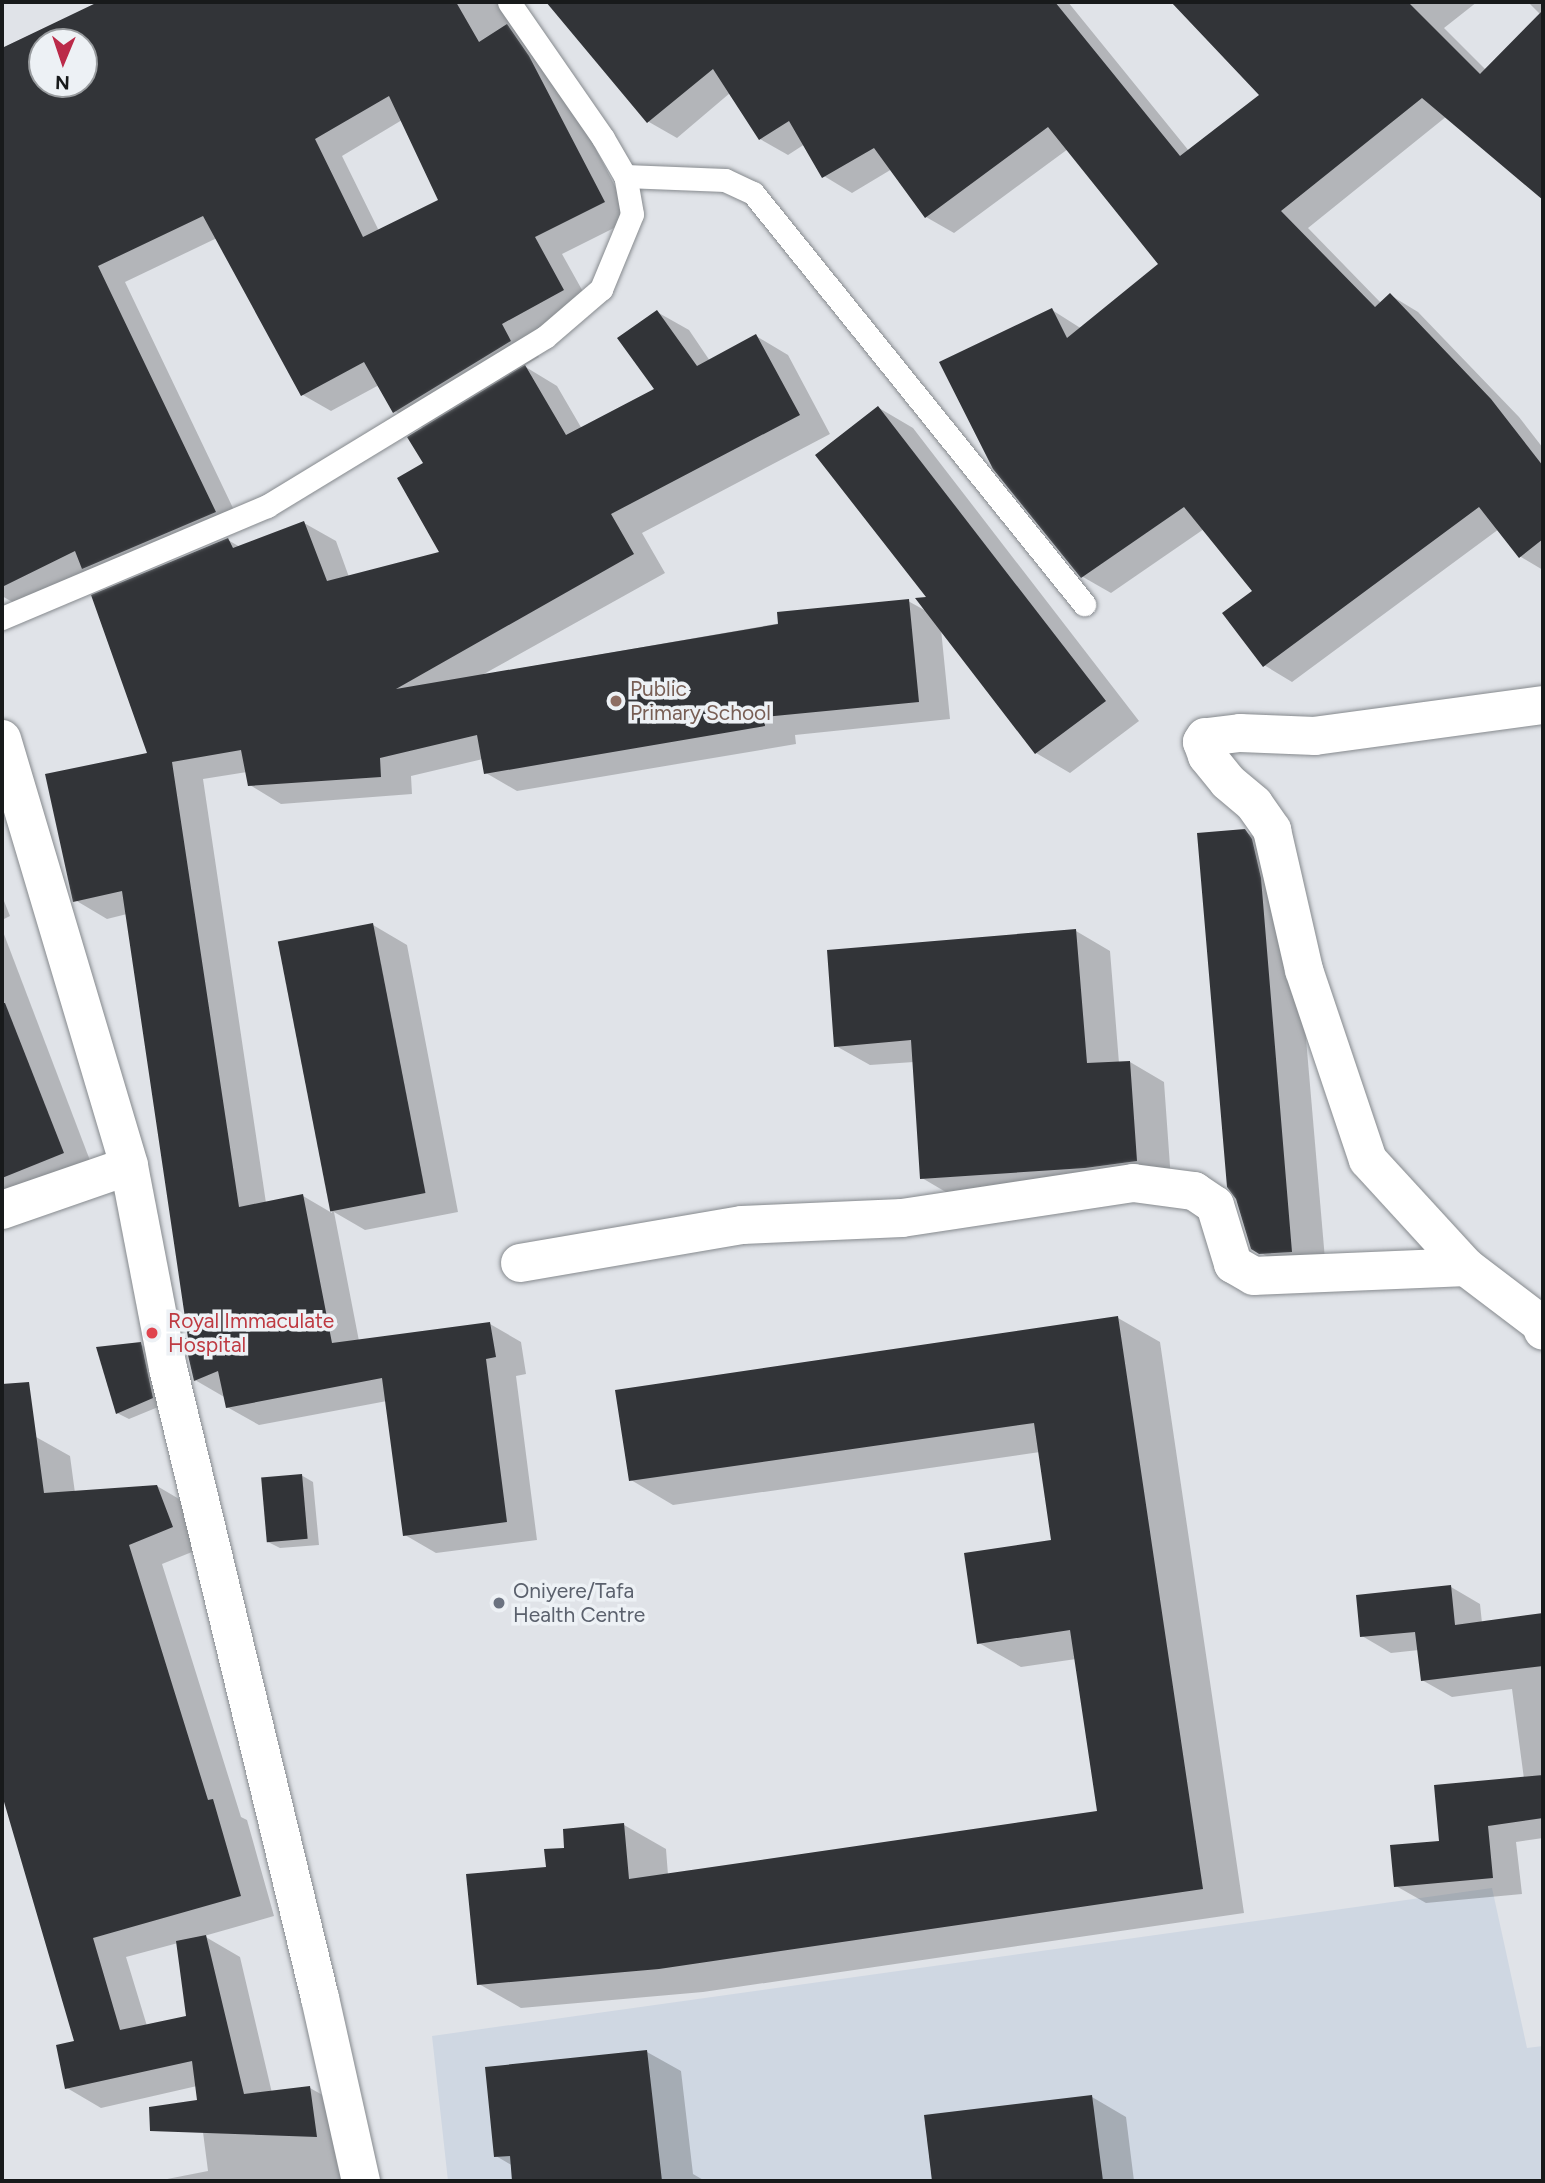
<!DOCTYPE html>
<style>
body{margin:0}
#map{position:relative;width:1545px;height:2183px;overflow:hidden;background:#e0e3e8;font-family:Figtree,sans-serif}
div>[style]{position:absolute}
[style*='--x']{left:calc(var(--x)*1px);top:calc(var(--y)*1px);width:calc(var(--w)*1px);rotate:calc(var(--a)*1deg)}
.built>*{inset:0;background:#cfd7e2}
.shadow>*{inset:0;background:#0003}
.building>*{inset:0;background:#323438;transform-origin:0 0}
.roads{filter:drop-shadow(0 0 2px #868a8e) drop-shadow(0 0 2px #868a8e)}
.lane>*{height:23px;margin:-11.5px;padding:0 11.5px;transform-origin:11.5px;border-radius:11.5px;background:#fff}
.street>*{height:38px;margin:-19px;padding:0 19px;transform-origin:19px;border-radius:19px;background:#fff}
.secondary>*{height:38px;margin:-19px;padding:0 19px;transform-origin:19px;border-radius:19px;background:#fff}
.dots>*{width:19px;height:19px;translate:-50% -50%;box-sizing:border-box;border:4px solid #edf1f5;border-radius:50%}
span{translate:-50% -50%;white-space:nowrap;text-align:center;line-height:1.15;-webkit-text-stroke:7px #edf1f5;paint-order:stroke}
.education-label{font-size:21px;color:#785e54}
.left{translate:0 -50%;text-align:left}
.health-label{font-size:21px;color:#be3a42}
.worship-label{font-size:21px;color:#5b616d}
.frame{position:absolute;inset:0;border:4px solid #181a1b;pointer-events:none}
.north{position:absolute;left:28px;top:28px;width:70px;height:70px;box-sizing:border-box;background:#edf1f5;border:2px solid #989b9e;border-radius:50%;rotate:182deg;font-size:19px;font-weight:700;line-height:28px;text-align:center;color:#181a1b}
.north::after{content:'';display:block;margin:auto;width:24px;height:32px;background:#bb2a49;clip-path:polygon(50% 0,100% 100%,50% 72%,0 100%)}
</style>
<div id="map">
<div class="built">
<i style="clip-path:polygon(1492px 1888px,1527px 2048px,1543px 2046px,1543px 2181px,448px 2181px,432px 2036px)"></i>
</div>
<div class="shadow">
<i style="clip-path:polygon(evenodd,101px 2px,520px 2px,632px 219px,562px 254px,591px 306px,529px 341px,539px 357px,524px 366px,557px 386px,582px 429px,656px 389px,657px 312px,689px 330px,710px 361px,756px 336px,788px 355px,830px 434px,642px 533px,665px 573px,482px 675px,908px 601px,928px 612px,929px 599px,879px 408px,913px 428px,1139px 721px,1070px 773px,1036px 753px,941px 629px,950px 719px,795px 735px,796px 744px,517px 791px,486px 773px,483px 759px,411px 776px,412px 794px,281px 804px,250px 785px,247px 772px,203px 779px,266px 1203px,303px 1196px,332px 1213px,280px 943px,373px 925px,407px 945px,458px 1212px,365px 1230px,334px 1212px,359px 1341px,490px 1324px,521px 1342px,526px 1374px,516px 1376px,537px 1540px,436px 1553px,405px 1535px,387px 1401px,259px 1425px,227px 1407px,226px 1398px,195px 1380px,127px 914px,107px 919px,75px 900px,150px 754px,228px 540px,240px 547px,304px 523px,336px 541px,349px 577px,441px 553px,425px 464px,424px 429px,395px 411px,379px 385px,331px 411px,303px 395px,217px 238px,125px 282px,243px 529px,112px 584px,91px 572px,21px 607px,2px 596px,2px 48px,101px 2px,42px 42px,84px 42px,84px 84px,42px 84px,42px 42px,101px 2px,402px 120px,440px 201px,379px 231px,342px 156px,402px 120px)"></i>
<i style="clip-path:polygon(549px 2px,670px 2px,672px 6px,679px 2px,1068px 2px,1189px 151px,1261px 95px,1174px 2px,1477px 2px,1444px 28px,1486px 70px,1541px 15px,1528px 2px,1543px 2px,1543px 198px,1447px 116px,1308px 228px,1381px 303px,1390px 295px,1418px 312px,1519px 417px,1543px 448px,1543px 570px,1521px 557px,1499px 529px,1292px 682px,1264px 665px,1255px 591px,1204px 529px,1111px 593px,1083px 577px,994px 468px,1052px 310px,1082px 329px,1161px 264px,1068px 149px,954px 233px,926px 217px,892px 169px,852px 193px,824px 176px,805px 144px,788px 155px,760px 139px,730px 93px,677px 138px,649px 122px)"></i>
<i style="clip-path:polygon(1244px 831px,1279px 851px,1294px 899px,1326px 1271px,1295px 1273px,1253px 1248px)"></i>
<i style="clip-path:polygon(2px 896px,10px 916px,2px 920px)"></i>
<i style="clip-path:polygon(2px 929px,94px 1171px,2px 1207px)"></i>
<i style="clip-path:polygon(1076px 931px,1110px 951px,1119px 1063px,1130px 1062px,1164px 1082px,1171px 1180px,956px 1198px,922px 1178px,914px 1062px,870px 1065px,836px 1046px)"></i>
<i style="clip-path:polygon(1118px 1318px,1160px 1342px,1244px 1913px,703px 1992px,521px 2008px,479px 1984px,548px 1869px,566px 1850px,624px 1825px,666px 1849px,668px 1875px,1099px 1812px,1076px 1659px,1021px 1667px,979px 1643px,1053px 1541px,1040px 1452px,673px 1505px,631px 1480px)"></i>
<i style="clip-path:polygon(140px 1344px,152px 1351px,163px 1405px,129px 1419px,117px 1413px)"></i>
<i style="clip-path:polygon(evenodd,36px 1437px,70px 1456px,75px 1493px,157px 1486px,191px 1506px,207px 1546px,162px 1564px,241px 1817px,247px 1820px,274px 1916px,204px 1936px,240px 1957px,272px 2093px,310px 2088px,344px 2107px,354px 2181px,157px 2181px,208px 2171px,197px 2086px,101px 2108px,67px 2088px,76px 2042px,2px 1790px,2px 1447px,36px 1437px,178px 1943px,188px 2017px,147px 2026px,126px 1957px,178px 1943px)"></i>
<i style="clip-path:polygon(301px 1475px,313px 1482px,319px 1545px,280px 1548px,268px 1542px)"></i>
<i style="clip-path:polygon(1451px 1587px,1480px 1604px,1482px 1623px,1543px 1615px,1543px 1838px,1516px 1842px,1522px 1894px,1426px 1903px,1396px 1886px,1441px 1842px,1524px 1779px,1512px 1689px,1452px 1697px,1422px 1680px,1419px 1650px,1391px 1653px,1362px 1636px)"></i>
<i style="clip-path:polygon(647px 2052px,681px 2071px,693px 2174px,705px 2181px,513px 2181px,513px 2166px,496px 2156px)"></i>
<i style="clip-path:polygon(1092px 2097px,1126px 2117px,1134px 2181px,934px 2181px,926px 2116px)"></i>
</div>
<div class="building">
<i style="clip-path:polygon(evenodd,98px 2px,456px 2px,479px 42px,507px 24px,529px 56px,605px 202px,535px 237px,564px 290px,502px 324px,511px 341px,393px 413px,364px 362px,301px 396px,203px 216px,98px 266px,216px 512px,82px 569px,75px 551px,2px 587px,2px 48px,98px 2px,42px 42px,84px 42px,84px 84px,42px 84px,42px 42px,98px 2px,389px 96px,438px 200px,363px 237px,315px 139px,389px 96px)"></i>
<i style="clip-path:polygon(546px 2px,1055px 2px,1180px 156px,1259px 95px,1171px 2px,1408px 2px,1480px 74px,1543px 10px,1543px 200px,1422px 98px,1281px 211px,1375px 307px,1390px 293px,1491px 399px,1543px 466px,1543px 539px,1519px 558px,1479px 507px,1263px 667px,1222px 613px,1252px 591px,1184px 507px,1081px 578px,993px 469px,939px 362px,1052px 308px,1067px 338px,1158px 264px,1048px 127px,925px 218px,874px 148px,822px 178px,789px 121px,759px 140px,713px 69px,647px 123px)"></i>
<i style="clip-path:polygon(657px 310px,697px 366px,756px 334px,800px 415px,611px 514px,634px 554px,396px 689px,778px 624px,777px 612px,909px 599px,919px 702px,764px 717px,765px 726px,484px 774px,477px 735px,380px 758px,381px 777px,248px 786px,241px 750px,172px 762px,239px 1207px,303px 1194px,332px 1343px,490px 1322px,496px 1357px,486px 1359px,507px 1522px,403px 1536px,382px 1378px,226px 1408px,218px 1371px,194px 1381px,184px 1338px,188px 1338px,122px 891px,73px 902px,45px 774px,147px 753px,91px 595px,228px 538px,233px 548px,304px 521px,327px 581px,439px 552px,397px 478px,423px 463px,407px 437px,525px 365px,566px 435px,654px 389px,617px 338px)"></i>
<i style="clip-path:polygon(878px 406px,1106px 701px,1035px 754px,915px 598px,926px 597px,815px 455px)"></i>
<i style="clip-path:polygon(1245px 829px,1252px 839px,1261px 878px,1292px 1252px,1259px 1254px,1251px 1249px,1236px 1199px,1227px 1187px,1197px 833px)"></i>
<i style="left:373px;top:923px;width:275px;height:97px;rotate:79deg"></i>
<i style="clip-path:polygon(1076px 929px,1087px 1063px,1130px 1061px,1137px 1161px,1085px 1168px,920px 1179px,911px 1040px,834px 1047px,827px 950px)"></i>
<i style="clip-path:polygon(2px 1003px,5px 1003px,64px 1153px,2px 1178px)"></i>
<i style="clip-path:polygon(1118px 1316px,1203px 1889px,659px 1969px,477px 1985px,466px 1874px,546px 1867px,544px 1849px,564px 1848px,563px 1829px,624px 1823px,629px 1879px,1097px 1811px,1070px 1630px,977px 1644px,964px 1553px,1051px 1540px,1034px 1423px,629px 1481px,615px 1390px)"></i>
<i style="clip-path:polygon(141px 1342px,153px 1398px,116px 1414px,96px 1347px)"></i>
<i style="clip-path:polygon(29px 1382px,44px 1493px,157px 1485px,173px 1527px,129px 1545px,208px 1800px,213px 1799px,241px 1896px,93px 1938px,120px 2030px,186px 2016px,176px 1941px,206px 1935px,244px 2094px,310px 2086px,317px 2137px,150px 2131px,149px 2107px,197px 2100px,192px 2061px,65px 2089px,56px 2045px,74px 2041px,2px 1795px,2px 1384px)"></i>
<i style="left:302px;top:1474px;width:65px;height:41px;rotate:85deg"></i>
<i style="clip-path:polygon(1451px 1585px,1455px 1625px,1543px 1613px,1543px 1666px,1421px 1681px,1415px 1632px,1360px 1637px,1356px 1595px)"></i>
<i style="clip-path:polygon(1543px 1775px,1543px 1818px,1488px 1826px,1493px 1878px,1394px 1887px,1390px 1845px,1439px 1841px,1434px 1785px)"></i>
<i style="clip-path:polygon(647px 2050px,662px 2181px,512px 2181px,510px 2156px,494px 2157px,485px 2067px)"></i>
<i style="clip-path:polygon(1092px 2095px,1103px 2181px,932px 2181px,924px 2115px)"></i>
</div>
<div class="roads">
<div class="lane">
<i style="--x:625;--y:176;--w:100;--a:2.3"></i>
<i style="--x:725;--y:180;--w:31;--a:25"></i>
<i style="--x:753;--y:193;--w:528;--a:51.15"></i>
<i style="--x:2;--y:618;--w:288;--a:-22.9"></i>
<i style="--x:267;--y:506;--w:325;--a:-31.3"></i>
<i style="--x:545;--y:337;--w:74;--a:-40.6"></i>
<i style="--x:601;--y:289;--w:81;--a:-67.5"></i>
<i style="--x:632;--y:214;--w:39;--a:-100"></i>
<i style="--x:625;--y:176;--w:44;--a:-120.1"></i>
<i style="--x:603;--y:138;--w:165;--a:-124.7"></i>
</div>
<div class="street">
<i style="--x:1543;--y:705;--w:230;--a:172.3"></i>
<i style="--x:1315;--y:736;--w:75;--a:-177.7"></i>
<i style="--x:1240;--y:733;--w:35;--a:173"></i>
<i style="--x:1205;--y:737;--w:6;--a:121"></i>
<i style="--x:1202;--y:742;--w:15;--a:70"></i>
<i style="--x:1207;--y:756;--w:33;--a:51"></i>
<i style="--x:1228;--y:782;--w:34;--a:40"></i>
<i style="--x:1254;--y:804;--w:32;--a:55"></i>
<i style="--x:1272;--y:830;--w:144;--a:77.1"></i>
<i style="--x:1304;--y:970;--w:200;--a:71.4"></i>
<i style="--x:1368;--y:1160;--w:145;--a:47.5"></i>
<i style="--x:1466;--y:1267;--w:94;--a:37.2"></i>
<i style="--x:1541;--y:1324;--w:7;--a:74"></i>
<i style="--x:2;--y:1210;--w:134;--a:-19.1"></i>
<i style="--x:520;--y:1263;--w:225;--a:-9.7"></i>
<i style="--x:742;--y:1225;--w:160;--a:-2.5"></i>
<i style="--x:902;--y:1218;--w:234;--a:-8.6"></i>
<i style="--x:1133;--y:1183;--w:62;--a:7.5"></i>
<i style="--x:1194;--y:1191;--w:25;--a:34"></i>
<i style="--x:1215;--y:1205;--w:62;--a:73"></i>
<i style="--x:1233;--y:1264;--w:24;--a:30"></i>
<i style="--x:1254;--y:1276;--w:212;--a:-2.4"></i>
</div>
<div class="secondary">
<i style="--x:2;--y:739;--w:445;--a:73.4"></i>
<i style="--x:129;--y:1166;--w:206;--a:79.1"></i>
<i style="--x:168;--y:1368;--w:648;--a:76.44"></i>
<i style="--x:320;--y:1998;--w:188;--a:77.4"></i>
</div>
</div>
<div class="dots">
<i style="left:616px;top:701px;background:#8d6e63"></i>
<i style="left:152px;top:1333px;background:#e0444e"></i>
<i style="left:499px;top:1603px;background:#6b7280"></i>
</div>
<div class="education-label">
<span class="left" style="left:630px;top:701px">Public<br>Primary School</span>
</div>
<div class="health-label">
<span class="left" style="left:168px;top:1333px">Royal Immaculate<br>Hospital</span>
</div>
<div class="worship-label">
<span class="left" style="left:513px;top:1603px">Oniyere/Tafa<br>Health Centre</span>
</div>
<div class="frame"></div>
<div class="north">N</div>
</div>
